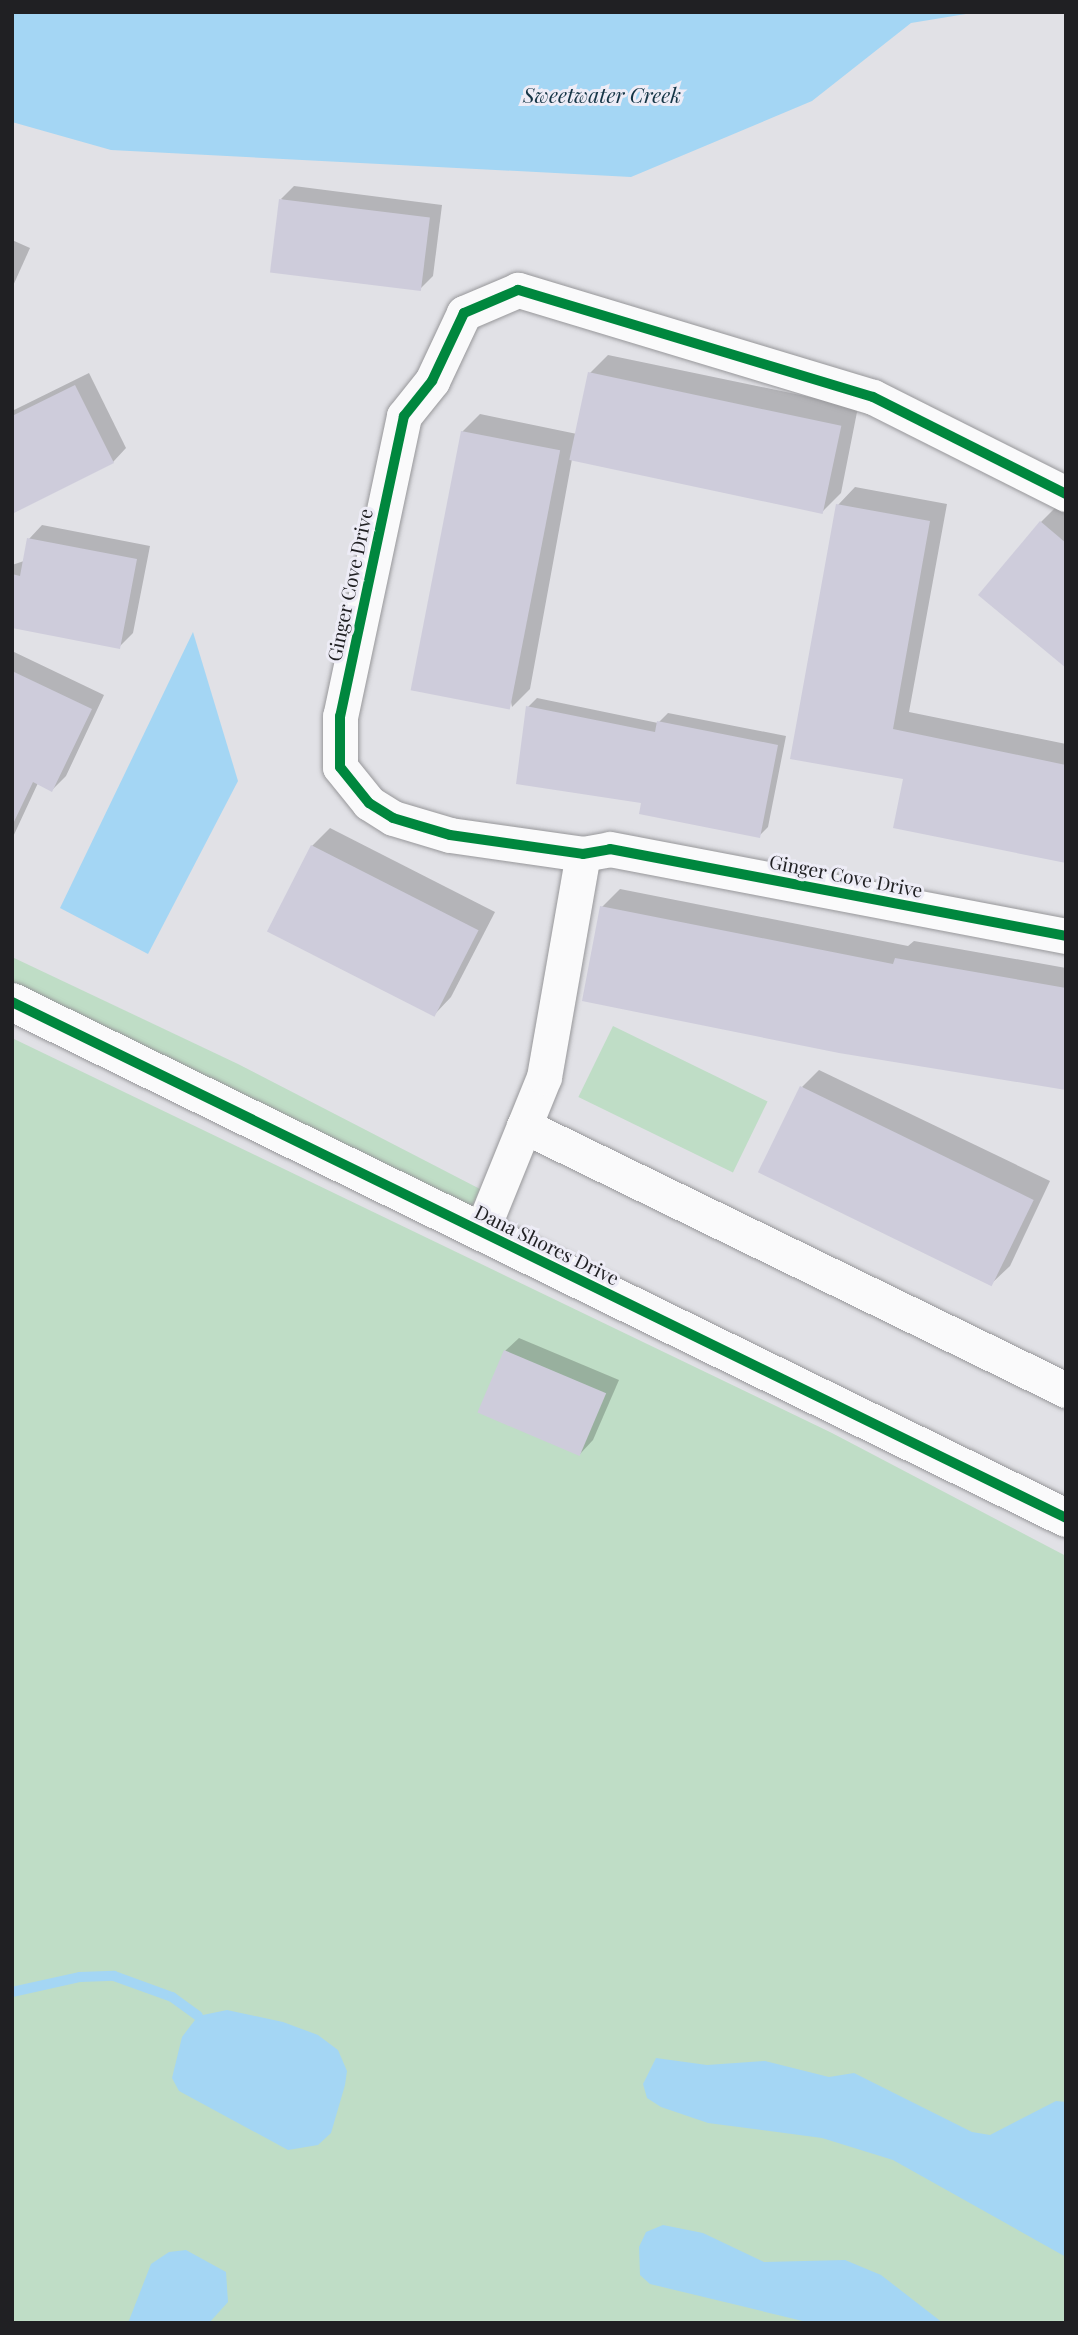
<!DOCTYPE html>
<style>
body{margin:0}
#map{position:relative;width:1078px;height:2335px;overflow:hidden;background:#e1e1e6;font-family:"Playfair Display",serif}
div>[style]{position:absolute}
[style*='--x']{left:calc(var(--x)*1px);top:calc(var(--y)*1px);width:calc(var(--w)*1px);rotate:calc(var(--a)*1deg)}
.green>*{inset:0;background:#bfddc6;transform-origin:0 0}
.water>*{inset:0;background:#a4d6f4}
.shadow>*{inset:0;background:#0003}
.stream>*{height:10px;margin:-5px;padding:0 5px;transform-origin:5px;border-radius:5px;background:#a4d6f4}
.building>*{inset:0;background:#ceccdb;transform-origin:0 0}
.roads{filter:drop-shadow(0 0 2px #97979a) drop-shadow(0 0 2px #97979a)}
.street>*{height:35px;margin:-17.5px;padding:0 17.5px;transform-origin:17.5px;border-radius:17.5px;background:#fafafb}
.secondary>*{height:38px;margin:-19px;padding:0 19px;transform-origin:19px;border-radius:19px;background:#fafafb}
.cycleway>*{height:10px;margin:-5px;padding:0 5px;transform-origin:5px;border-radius:5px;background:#00873e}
span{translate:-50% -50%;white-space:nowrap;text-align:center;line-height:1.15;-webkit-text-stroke:6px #edecf6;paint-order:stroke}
.street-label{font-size:19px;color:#202023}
.water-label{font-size:21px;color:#143445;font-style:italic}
.frame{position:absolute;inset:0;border:14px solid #202023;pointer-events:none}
</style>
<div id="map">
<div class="green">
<i style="clip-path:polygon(12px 957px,238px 1064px,480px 1189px,471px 1209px,12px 984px)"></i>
<i style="left:613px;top:1026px;width:172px;height:79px;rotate:26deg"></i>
<i style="clip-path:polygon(12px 1038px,832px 1433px,1066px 1556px,1066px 2323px,12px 2323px)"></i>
</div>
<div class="water">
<i style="clip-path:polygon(12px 12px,978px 12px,911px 23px,812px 101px,631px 177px,111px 150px,12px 122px)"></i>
<i style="clip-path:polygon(193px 632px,238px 781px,148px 954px,60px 908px)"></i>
<i style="clip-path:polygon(227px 2010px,283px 2022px,318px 2035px,338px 2050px,347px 2071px,345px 2085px,331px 2133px,318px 2145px,288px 2150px,179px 2091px,172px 2078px,182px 2037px,198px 2016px)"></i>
<i style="clip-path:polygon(656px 2058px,707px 2065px,765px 2061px,829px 2077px,854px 2073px,972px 2132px,990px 2135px,1056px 2101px,1066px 2102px,1066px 2257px,893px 2160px,822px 2138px,708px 2123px,661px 2107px,647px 2098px,643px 2084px)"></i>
<i style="clip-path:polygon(663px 2225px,703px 2233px,764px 2262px,845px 2260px,881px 2275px,943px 2323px,811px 2323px,650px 2284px,640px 2275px,639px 2247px,646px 2232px)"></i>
<i style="clip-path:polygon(186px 2250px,226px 2272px,228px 2302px,209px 2323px,128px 2323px,151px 2264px,169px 2252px)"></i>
</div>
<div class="shadow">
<i style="clip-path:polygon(294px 186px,442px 205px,433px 276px,419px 290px,281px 199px)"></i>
<i style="clip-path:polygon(12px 240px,30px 248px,12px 288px)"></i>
<i style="clip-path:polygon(608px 355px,858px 407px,841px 493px,823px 511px,572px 459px,530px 689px,512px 707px,462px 432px,480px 414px,577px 434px,590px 373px)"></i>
<i style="clip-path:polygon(89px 373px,126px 448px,113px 462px,12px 512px,12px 411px)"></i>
<i style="clip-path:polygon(855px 487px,947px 504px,909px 712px,1066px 744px,1066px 861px,905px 778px,792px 757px,838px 505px)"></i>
<i style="clip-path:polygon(1058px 505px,1066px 511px,1066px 666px,1041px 522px)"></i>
<i style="clip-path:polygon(42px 525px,150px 546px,133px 633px,119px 647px,12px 626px,12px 565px,24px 561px,29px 539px)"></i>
<i style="clip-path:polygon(12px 651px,104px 695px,66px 776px,52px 790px,38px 783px,12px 839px)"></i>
<i style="clip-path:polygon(537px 698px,658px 723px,668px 713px,786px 736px,768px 827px,759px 836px,643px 801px,528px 707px)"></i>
<i style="clip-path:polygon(330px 828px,495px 912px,451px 997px,434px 1015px,269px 931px,312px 846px)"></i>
<i style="clip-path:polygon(620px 889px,908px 946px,914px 941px,1066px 968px,1066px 1089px,602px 907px)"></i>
<i style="clip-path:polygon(819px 1070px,1050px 1181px,1010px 1266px,992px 1283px,802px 1087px)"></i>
<i style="clip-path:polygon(519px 1338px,619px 1380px,593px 1440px,580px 1454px,505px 1351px)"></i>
</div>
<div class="stream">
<i style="--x:12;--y:1992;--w:70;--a:-12.4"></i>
<i style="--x:80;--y:1977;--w:34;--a:-2"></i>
<i style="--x:114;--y:1976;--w:62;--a:19.9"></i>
<i style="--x:172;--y:1997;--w:32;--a:36"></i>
</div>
<div class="building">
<i style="left:279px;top:199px;width:152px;height:74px;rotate:7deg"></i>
<i style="left:588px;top:372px;width:259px;height:90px;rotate:12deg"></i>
<i style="clip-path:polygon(75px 385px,114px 463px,12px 514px,12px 416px)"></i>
<i style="left:461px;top:431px;width:101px;height:264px;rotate:11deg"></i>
<i style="clip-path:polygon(836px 504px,930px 521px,893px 729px,1066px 765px,1066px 863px,893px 828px,903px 779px,790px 759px)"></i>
<i style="clip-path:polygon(1040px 521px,1066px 543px,1066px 668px,978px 595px)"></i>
<i style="clip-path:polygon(27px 538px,137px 559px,120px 649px,12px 628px,12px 574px,20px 576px)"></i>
<i style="clip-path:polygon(12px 671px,92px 709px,52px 792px,33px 782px,12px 826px)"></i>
<i style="clip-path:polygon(526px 706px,655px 732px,657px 721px,778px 745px,760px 838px,639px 814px,641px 803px,516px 784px)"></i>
<i style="left:311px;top:845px;width:188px;height:97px;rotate:27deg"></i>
<i style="clip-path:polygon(600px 906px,893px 964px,895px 958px,1066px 988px,1066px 1090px,839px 1053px,582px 1001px)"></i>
<i style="left:800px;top:1086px;width:260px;height:96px;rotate:26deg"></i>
<i style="left:504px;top:1350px;width:111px;height:68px;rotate:23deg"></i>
</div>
<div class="roads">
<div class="street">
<i style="--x:1066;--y:494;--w:216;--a:-153.3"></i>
<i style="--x:873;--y:397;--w:371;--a:-163.2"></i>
<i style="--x:518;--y:290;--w:59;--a:156.9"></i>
<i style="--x:464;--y:313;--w:75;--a:115.2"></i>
<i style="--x:432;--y:381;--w:45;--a:128.7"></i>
<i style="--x:404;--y:416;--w:307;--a:102"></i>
<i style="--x:340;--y:716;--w:51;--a:90"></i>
<i style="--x:340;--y:767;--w:46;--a:51.1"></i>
<i style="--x:369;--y:803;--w:28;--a:32"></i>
<i style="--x:393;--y:818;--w:59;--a:16.6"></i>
<i style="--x:450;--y:835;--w:134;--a:8.1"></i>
<i style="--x:583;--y:854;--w:27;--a:-10"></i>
<i style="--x:610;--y:849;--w:464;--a:10.8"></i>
<i style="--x:524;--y:1126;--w:603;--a:25.97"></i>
<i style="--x:481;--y:1232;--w:167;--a:-67.9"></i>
<i style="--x:544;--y:1077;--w:226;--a:-80.1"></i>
</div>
<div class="secondary">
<i style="--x:12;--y:1002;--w:1174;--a:26.08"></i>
</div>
</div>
<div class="cycleway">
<i style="--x:1066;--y:494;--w:216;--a:-153.3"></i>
<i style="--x:873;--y:397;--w:371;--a:-163.2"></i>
<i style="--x:518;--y:290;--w:59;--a:156.9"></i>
<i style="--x:464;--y:313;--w:75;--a:115.2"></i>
<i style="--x:432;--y:381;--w:45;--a:128.7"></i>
<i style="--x:404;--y:416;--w:307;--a:102"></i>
<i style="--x:340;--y:716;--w:51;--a:90"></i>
<i style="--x:340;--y:767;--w:46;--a:51.1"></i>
<i style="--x:369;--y:803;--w:28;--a:32"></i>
<i style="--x:393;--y:818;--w:59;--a:16.6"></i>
<i style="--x:450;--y:835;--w:134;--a:8.1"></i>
<i style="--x:583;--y:854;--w:27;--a:-10"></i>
<i style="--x:610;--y:849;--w:464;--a:10.8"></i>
<i style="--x:12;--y:1002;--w:1174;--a:26.08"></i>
</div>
<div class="street-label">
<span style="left:350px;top:585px;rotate:-78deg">Ginger Cove Drive</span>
<span style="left:846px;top:876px;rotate:11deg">Ginger Cove Drive</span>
<span style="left:547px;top:1245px;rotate:26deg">Dana Shores Drive</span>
</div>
<div class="water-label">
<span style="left:602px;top:94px">Sweetwater Creek</span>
</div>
<div class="frame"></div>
</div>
